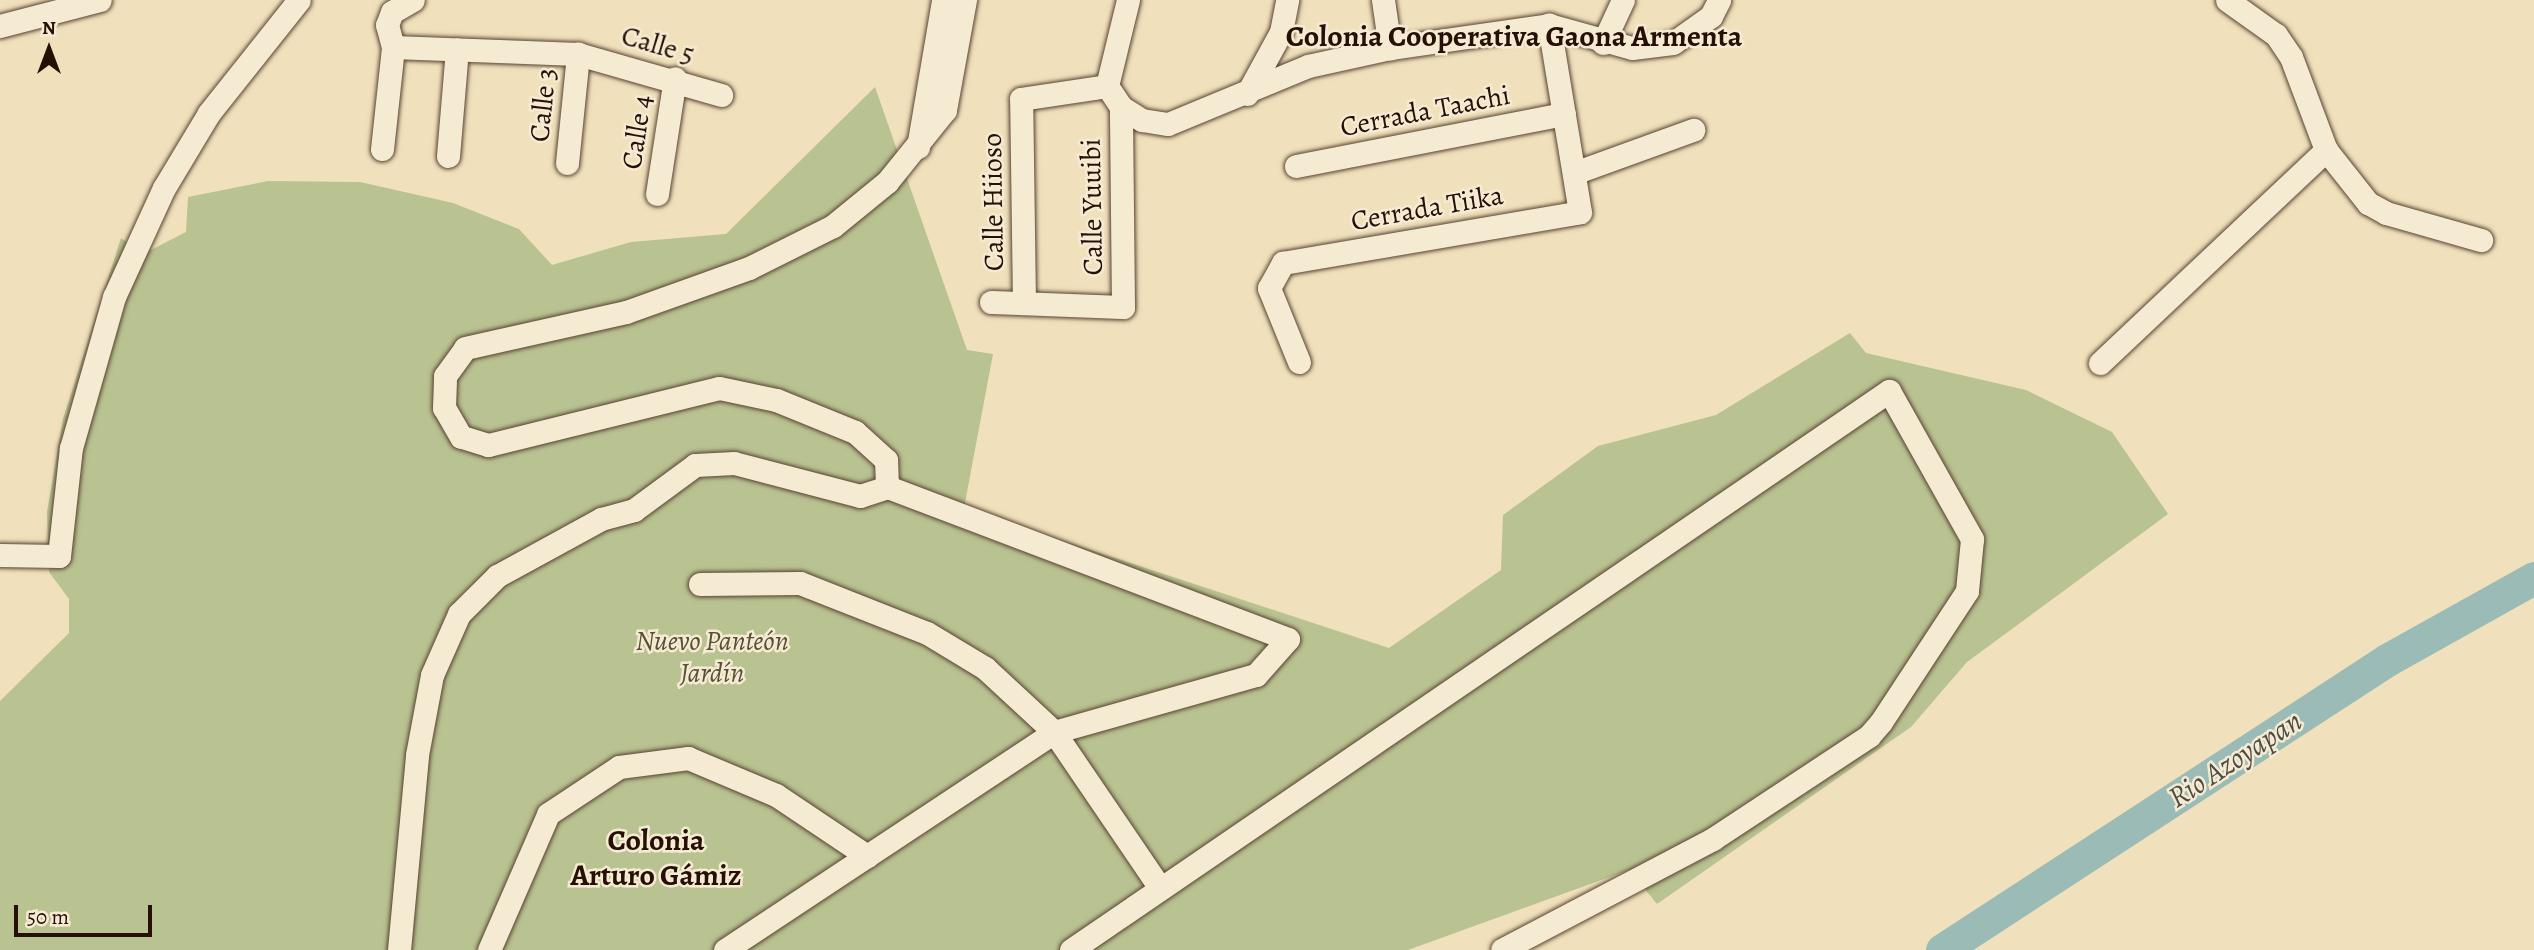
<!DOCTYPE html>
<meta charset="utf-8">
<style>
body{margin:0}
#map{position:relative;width:2534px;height:950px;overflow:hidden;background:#f0e0bb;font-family:Alegreya,serif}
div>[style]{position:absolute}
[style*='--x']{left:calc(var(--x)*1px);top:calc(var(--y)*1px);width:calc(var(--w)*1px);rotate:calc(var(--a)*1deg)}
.green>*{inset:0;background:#b9c291}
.river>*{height:33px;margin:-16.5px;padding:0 16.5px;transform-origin:16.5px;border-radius:16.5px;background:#9bbcb6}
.roads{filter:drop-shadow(0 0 2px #584332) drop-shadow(0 0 2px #584332)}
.minor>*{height:23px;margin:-11.5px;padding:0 11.5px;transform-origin:11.5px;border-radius:11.5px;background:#f5ebd3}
span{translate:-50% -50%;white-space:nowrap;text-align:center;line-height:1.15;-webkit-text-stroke:5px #f5ebd3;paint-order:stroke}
.street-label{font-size:28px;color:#260f05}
.park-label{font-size:28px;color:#594e36;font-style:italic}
.neighbourhood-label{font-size:30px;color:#260f05;font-weight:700}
.water-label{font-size:30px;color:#4f4c43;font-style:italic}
.north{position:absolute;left:14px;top:14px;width:70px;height:70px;-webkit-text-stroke:5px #f5ebd3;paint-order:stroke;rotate:0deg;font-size:19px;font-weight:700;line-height:28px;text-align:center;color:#260f05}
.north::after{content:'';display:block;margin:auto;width:24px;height:32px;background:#260f05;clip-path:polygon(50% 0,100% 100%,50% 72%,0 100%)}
.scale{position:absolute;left:14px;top:905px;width:138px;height:32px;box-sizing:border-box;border:4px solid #260f05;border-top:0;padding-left:9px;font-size:21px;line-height:24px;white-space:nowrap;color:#260f05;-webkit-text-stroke:5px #f5ebd3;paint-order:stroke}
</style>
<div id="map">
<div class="green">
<i style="clip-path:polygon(875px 87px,967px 350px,993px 354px,964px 508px,1389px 648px,1501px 570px,1503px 515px,1598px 446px,1716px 415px,1850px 333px,1866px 353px,2026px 390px,2112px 432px,2168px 514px,1967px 662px,1911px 727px,1657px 904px,1629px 870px,1408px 950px,0 950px,0 701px,69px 633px,69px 599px,49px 572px,47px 512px,63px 419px,121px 238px,143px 254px,186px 232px,188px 197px,268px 181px,360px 182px,453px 203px,519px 229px,552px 265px,631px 242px,726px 234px)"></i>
</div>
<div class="river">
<i style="--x:1942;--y:950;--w:531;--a:-33.09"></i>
<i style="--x:2387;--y:660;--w:168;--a:-29.2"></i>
</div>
<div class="roads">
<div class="minor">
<i style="--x:1383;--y:0;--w:49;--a:81.7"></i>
<i style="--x:0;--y:26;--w:103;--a:-14.6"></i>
<i style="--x:1603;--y:43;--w:47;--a:-65.1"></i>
<i style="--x:393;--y:47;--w:185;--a:2.2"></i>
<i style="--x:578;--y:54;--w:149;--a:16"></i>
<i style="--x:393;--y:47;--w:23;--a:-105"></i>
<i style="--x:387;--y:25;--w:14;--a:-69"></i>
<i style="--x:392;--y:12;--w:24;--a:-30"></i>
<i style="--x:1107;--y:86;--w:25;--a:56"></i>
<i style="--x:1121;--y:107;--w:25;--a:32"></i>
<i style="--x:1142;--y:120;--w:26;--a:9"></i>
<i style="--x:1168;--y:124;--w:152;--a:-22.5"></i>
<i style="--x:1308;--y:66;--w:84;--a:-12.4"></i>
<i style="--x:1390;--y:48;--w:161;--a:-8.2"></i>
<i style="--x:1549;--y:25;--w:86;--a:15.5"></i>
<i style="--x:1632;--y:48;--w:41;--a:-7"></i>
<i style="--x:1673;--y:43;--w:47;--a:-35.4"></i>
<i style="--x:1711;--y:16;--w:18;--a:-63"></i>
<i style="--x:1107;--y:86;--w:89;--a:-76.3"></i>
<i style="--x:1247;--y:94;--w:71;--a:-61.3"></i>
<i style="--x:1281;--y:32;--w:33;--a:-79"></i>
<i style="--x:918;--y:147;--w:149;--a:-80.3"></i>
<i style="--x:382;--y:149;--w:103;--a:-83.8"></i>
<i style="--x:2326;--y:150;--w:68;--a:51.6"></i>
<i style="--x:2368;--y:203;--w:21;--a:29"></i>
<i style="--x:2386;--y:213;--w:99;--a:15.9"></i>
<i style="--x:448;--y:156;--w:107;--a:-85.2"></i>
<i style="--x:567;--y:163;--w:110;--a:-84.2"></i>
<i style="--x:1296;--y:166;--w:273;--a:-11"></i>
<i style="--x:1574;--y:173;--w:127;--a:-19.9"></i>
<i style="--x:657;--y:194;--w:117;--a:-81.2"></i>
<i style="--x:991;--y:302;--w:132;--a:2.2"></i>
<i style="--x:1123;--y:307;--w:200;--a:-90.6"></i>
<i style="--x:1024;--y:303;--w:204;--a:-90.8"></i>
<i style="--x:1021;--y:99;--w:87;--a:-8.6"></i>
<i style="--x:1299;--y:362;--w:80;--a:-112.1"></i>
<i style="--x:1269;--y:288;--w:29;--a:-61"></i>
<i style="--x:1283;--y:263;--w:301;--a:-9.7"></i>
<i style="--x:1580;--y:212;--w:190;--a:-99.4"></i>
<i style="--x:2100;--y:363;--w:311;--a:-43.3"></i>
<i style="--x:2326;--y:150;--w:99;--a:-110.6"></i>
<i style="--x:2291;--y:57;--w:27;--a:-124"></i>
<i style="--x:2276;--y:35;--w:60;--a:-144.5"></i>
<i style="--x:0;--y:555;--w:59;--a:1"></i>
<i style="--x:59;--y:556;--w:109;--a:-83.7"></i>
<i style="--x:71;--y:448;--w:157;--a:-74.1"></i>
<i style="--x:114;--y:297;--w:120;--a:-65.4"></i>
<i style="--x:164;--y:188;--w:87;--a:-59"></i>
<i style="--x:209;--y:113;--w:144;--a:-51.5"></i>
<i style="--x:700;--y:584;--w:100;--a:-0.6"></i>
<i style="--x:800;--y:583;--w:136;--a:21.5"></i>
<i style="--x:927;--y:633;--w:68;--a:31.1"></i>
<i style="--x:985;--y:668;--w:94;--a:42.8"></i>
<i style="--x:1054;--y:732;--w:189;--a:55.8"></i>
<i style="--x:399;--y:950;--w:196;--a:-84.7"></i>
<i style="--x:417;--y:755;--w:81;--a:-79.4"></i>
<i style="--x:432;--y:675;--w:67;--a:-66.1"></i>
<i style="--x:459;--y:614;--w:54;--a:-45"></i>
<i style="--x:497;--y:576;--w:119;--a:-28.7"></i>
<i style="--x:601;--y:519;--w:34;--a:-15"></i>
<i style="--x:634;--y:510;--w:76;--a:-36.4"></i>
<i style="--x:695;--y:465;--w:39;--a:-3"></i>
<i style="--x:734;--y:463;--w:130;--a:14.7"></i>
<i style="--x:860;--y:496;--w:28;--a:-18"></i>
<i style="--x:887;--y:487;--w:27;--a:-92"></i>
<i style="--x:886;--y:460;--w:42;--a:-137.9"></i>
<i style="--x:855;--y:432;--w:85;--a:-157.9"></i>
<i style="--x:776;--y:400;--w:58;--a:-168.1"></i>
<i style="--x:719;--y:388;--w:238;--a:166.1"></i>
<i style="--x:488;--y:445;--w:28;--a:-163"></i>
<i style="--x:461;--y:437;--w:34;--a:-120"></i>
<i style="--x:444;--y:408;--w:32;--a:-88"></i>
<i style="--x:445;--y:376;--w:34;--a:-54"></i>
<i style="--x:465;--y:348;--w:165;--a:-12.6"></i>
<i style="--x:626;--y:312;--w:131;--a:-19.7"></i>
<i style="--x:749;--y:268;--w:94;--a:-26.6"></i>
<i style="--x:833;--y:226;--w:70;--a:-39.2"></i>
<i style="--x:887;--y:182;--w:92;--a:-51.1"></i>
<i style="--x:945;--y:110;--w:112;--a:-79.7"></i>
<i style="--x:489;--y:950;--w:148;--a:-66.5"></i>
<i style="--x:548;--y:814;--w:85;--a:-33.5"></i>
<i style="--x:619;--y:767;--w:70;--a:-7.4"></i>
<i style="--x:688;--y:758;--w:95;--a:22.8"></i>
<i style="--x:776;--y:795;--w:110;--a:33.8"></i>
<i style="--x:725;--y:950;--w:395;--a:-33.5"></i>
<i style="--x:1054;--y:732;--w:210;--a:-15.8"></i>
<i style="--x:1256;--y:675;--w:48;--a:-48.4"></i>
<i style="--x:1288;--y:639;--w:429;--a:-159.2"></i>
<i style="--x:1071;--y:950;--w:991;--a:-34.35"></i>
<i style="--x:1889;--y:391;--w:170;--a:60.7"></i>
<i style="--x:1972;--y:539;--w:52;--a:95.5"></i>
<i style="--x:1967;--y:591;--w:157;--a:123.3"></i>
<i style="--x:1881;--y:722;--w:18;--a:131"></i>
<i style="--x:1869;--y:736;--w:187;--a:146.6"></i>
<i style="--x:1713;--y:839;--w:238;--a:152.3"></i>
</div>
</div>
<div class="street-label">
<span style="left:658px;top:45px;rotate:16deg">Calle 5</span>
<span style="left:543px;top:105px;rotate:-84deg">Calle 3</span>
<span style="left:1425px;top:111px;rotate:-11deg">Cerrada Taachi</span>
<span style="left:637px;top:132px;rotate:-81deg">Calle 4</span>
<span style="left:993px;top:202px;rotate:-91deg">Calle Hiioso</span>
<span style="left:1092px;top:207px;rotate:-91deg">Calle Yuuibi</span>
<span style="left:1427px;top:208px;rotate:-10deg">Cerrada Tiika</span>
</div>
<div class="park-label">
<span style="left:712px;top:657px">Nuevo Panteón<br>Jardín</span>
</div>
<div class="neighbourhood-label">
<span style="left:1514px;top:36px">Colonia Cooperativa Gaona Armenta</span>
<span style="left:656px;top:857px">Colonia<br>Arturo Gámiz</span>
</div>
<div class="water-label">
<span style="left:2235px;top:759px;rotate:-33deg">Rio Azoyapan</span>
</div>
<div class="north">N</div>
<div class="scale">50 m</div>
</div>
